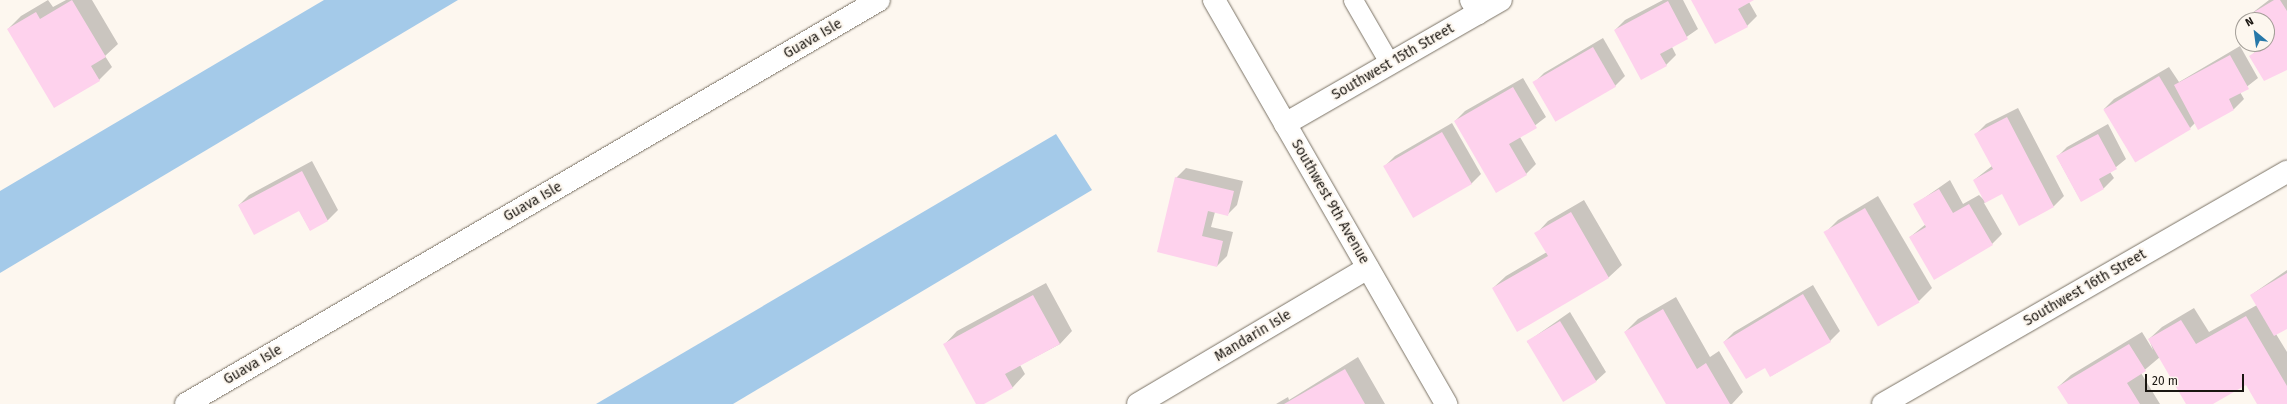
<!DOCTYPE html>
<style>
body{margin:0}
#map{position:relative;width:2287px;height:404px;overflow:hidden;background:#fdf7ef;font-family:"Fira Sans",sans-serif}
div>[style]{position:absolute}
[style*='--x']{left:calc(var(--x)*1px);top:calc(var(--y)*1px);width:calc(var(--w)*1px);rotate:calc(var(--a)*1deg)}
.water>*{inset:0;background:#a4cae9}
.shadow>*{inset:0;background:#0003}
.building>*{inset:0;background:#fed2ed;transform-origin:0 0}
.roads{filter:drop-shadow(0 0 1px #7a7265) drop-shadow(0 0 1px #7a7265)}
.service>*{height:19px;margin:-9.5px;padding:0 9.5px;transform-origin:9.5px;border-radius:9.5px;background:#fff}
.minor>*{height:22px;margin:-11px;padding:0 11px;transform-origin:11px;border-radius:11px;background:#fff}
span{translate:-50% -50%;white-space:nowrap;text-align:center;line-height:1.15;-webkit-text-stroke:4px #fdf7ef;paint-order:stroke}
.street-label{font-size:14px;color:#1a1611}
.north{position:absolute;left:2235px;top:12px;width:40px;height:40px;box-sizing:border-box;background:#fdf7ef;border:1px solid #a29d96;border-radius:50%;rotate:331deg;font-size:11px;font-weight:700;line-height:16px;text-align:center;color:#1a1611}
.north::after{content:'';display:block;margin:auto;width:14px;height:18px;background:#2778a9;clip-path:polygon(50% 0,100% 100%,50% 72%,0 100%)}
.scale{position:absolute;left:2145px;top:374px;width:99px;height:18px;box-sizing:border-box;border:2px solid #1a1611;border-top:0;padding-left:5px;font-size:12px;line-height:14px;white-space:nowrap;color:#1a1611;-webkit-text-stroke:3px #fdf7ef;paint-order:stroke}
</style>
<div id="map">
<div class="water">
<i style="clip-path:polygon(324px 0,458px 0,0 273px,0 191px)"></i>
<i style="clip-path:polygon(1056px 134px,1092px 190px,733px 404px,596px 404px)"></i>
</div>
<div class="shadow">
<i style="clip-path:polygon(48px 0,53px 7px,66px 0,92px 0,118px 44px,105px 56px,112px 67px,99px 80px,8px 29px,21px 16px)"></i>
<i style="clip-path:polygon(1663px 0,1683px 0,1698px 29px,1672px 47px,1676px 55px,1666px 65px,1615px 30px,1625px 20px)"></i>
<i style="clip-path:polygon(1693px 0,1752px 0,1749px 2px,1757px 16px,1747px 26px)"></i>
<i style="clip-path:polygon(2269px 0,2287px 0,2287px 68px,2250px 57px,2260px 47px,2258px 44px,2267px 44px,2267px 20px,2243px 20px)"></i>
<i style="clip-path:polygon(1603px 38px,1625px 76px,1615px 86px,1534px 83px,1544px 73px)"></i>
<i style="clip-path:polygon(2240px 46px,2258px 78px,2240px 92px,2244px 99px,2234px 109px,2198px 128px,2195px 123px,2190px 128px,2104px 109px,2114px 99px,2169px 67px,2179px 82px)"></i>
<i style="clip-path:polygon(1523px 78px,1546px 117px,1520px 137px,1536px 164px,1526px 174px,1455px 121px,1465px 111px)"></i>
<i style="clip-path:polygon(2018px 108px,2064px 196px,2054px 206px,2019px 224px,2003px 192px,1984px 203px,2002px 234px,1992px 244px,1910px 237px,1926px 224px,1914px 205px,1950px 180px,1963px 204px,1979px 195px,1985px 201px,1974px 180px,1992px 166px,1976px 134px,1986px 124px)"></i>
<i style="clip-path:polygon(1452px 123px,1481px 174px,1471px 184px,1385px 166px,1395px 156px)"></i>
<i style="clip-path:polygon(2108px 124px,2126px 159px,2110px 172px,2114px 178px,2104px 188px,2081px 201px,2057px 157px,2067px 147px)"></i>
<i style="clip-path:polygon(312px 161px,338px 210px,328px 220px,310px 230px,299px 210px,239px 205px,249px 195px)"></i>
<i style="clip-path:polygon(1186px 168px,1243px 181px,1237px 205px,1227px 215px,1215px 212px,1211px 227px,1233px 232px,1227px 256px,1217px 266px,1158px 251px,1176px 178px)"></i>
<i style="clip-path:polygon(1878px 196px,1932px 288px,1919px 301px,1825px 233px,1838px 220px)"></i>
<i style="clip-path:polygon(1584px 200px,1622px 265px,1609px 277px,1518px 330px,1493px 288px,1506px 276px,1547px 252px,1536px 234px,1548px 221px)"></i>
<i style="clip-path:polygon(2287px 270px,2287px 328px,2276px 334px,2287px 352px,2287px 404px,2258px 404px,2246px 384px,2211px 404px,2187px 404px,2160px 357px,2141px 373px,2160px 404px,2069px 404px,2058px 387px,2071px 375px,2142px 332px,2153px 350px,2149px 339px,2162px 327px,2194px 308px,2209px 332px,2257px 305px,2251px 295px)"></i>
<i style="clip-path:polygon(1046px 283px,1072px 331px,1060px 344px,1020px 365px,1025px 374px,1013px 387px,977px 404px,945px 344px,957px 331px)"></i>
<i style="clip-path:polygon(1813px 285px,1840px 331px,1830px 341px,1771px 376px,1765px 366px,1724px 342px,1734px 332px)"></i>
<i style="clip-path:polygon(1676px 297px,1710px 357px,1719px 351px,1743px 392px,1732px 404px,1667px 404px,1625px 332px,1638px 319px)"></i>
<i style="clip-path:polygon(1570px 312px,1606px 372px,1596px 381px,1527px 342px)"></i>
<i style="clip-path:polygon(1358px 357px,1385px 404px,1276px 404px,1288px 397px,1289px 400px)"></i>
</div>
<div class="building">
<i style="clip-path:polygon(72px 0,106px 57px,91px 66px,100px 81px,54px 108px,7px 29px,36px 12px,40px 19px)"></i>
<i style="clip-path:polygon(1691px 0,1754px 0,1738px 9px,1748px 27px,1715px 44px)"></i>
<i style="clip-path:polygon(2274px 0,2280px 0,2287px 11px,2287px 70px,2264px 81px,2249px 56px,2260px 49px,2257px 44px,2267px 44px,2267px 20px,2241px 20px)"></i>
<i style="clip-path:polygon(1668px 1px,1688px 39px,1660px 54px,1667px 66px,1641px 80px,1614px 30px)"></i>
<i style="left:1593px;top:47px;width:46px;height:70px;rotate:60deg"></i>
<i style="clip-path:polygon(2230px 55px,2249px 89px,2229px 99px,2234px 110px,2198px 130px,2174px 85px)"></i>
<i style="left:2159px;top:76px;width:62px;height:65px;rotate:59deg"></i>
<i style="clip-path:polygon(1513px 87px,1537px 128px,1509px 144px,1527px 175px,1496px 193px,1454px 121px)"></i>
<i style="clip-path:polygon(2007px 117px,2054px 207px,2019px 226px,2002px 194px,1985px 203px,1973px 180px,1993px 169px,1974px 134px)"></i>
<i style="left:1442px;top:132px;width:60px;height:68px;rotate:60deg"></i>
<i style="clip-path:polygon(2098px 134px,2117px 169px,2099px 179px,2104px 189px,2081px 202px,2056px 156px)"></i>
<i style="clip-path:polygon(302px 171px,328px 221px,310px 231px,299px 211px,254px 235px,238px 205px)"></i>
<i style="clip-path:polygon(1175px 177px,1234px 191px,1228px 216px,1208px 211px,1202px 236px,1223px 241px,1217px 267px,1157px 252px)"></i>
<i style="clip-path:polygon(1939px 189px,1953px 213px,1969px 204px,1993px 245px,1934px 280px,1909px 237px,1926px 227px,1913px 204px)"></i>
<i style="left:1865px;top:208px;width:109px;height:48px;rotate:60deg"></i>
<i style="clip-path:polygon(1571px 212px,1609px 278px,1517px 332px,1492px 288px,1548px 256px,1534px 233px)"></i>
<i style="clip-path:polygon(2287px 273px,2287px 329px,2274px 336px,2250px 295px)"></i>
<i style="clip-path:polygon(1803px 294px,1831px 342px,1770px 377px,1765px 368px,1746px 379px,1723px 342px)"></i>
<i style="clip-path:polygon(1033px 295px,1060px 344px,1005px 374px,1013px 388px,984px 404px,976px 404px,943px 344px)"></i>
<i style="clip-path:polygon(1663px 309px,1697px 369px,1706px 363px,1730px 404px,1666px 404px,1624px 332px)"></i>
<i style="clip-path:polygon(2246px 316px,2287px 386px,2287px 404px,2257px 404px,2246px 385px,2213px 404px,2186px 404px,2148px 339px,2181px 320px,2196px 344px)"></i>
<i style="left:1560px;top:321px;width:71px;height:39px;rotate:59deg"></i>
<i style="clip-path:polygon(2129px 344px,2146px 371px,2127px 383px,2140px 404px,2068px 404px,2057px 387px)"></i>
<i style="clip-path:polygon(1345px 369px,1365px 404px,1284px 404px)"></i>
</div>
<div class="roads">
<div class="service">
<i style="--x:1353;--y:0;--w:74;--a:60"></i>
<i style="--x:1469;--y:0;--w:17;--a:57"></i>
</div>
<div class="minor">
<i style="--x:1214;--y:0;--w:466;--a:60.1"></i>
<i style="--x:1285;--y:124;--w:249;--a:-29.9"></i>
<i style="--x:186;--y:404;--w:802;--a:-30.24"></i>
<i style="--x:1138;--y:404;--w:267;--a:-30.6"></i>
<i style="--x:1883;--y:404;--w:466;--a:-29.9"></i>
</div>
</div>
<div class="street-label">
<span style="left:813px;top:39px;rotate:-30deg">Guava Isle</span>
<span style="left:1393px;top:62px;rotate:-30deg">Southwest 15th Street</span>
<span style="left:533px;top:202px;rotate:-30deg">Guava Isle</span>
<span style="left:1330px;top:202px;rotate:60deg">Southwest 9th Avenue</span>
<span style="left:2085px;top:288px;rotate:-30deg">Southwest 16th Street</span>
<span style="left:1253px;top:336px;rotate:-31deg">Mandarin Isle</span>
<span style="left:253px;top:365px;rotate:-30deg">Guava Isle</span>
</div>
<div class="north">N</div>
<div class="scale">20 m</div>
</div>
